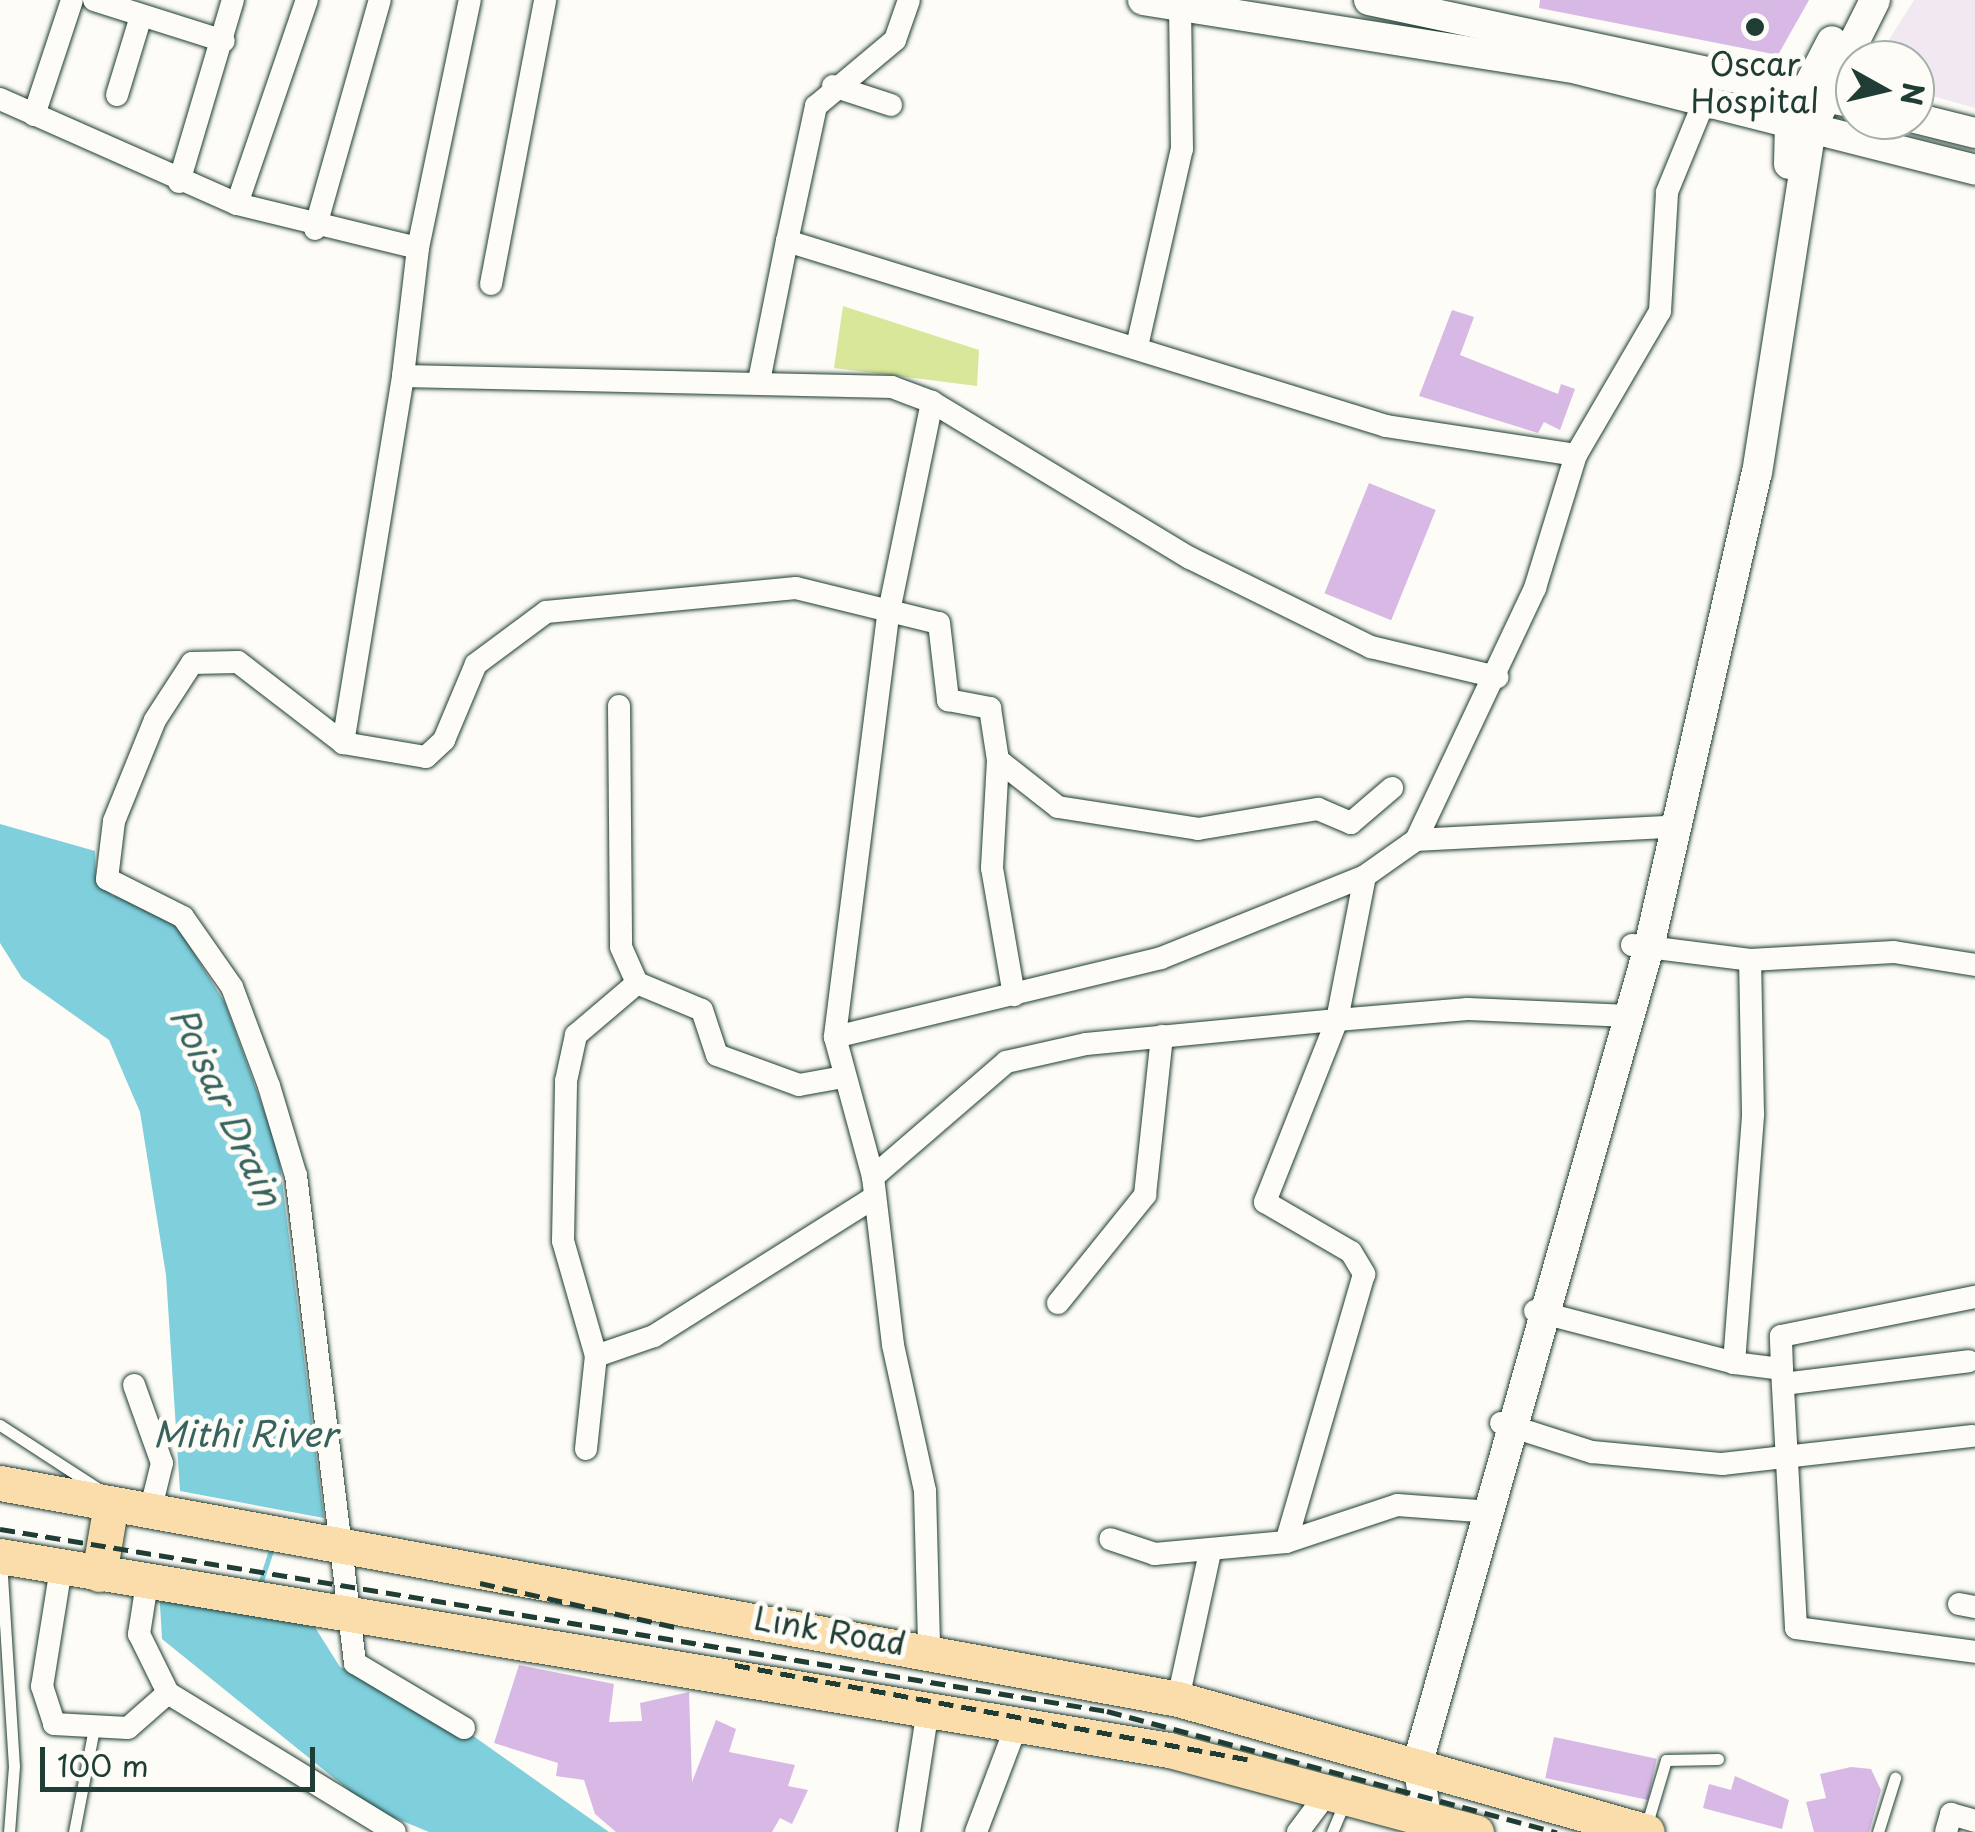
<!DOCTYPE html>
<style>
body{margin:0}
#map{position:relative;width:1975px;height:1832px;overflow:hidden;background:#fdfcf7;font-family:"Playpen Sans",sans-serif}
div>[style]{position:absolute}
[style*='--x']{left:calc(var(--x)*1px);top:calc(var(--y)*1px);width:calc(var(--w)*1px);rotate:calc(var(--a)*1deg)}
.built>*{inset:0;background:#f2e8f2}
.green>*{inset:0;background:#d8e79a}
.water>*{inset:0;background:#80cfdc}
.stream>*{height:5px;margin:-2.5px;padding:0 2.5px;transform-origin:2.5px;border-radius:2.5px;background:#80cfdc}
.building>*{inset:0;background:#d8b9e6;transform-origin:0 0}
.roads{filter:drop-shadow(0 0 2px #1f3d34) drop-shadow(0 0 2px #1f3d34)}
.lane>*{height:11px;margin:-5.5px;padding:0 5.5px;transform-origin:5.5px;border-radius:5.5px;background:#fdfcf7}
.street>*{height:22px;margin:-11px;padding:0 11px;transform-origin:11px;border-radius:11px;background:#fdfcf7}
.secondary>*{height:30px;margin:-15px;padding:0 15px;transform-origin:15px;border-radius:15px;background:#fdfcf7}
.primary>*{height:35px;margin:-17.5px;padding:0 17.5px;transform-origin:17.5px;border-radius:17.5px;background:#faddab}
.rail>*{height:5px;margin-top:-2.5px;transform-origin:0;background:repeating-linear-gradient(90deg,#1f3d34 0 15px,transparent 0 23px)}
.dots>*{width:28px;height:28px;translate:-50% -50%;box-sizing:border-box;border:5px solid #fdfcf7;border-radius:50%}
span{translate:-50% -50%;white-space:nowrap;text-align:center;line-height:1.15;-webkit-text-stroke:10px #fdfcf7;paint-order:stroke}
.poi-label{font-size:32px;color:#1f3d34}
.street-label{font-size:32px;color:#1f3d34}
.water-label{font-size:35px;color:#37625e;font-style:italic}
.north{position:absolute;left:1835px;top:40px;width:100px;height:100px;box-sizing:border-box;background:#fdfcf7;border:2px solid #a4b0a9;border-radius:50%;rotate:98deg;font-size:28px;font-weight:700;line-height:40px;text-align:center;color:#1f3d34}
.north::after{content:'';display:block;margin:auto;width:35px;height:45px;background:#1f3d34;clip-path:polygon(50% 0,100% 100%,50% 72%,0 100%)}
.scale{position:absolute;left:40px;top:1747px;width:275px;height:45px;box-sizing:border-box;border:5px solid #1f3d34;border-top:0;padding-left:12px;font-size:30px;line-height:35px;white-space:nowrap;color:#1f3d34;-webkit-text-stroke:8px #fdfcf7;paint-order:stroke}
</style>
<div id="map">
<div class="built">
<i style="clip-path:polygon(1914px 0,1975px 0,1975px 108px,1915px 91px,1915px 60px,1876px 60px)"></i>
</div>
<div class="green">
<i style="clip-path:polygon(843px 306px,979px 350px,977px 386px,834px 368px)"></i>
</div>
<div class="water">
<i style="clip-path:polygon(0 824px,95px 851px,96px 882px,113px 896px,129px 888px,172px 918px,225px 1003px,278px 1149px,324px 1518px,180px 1491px,166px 1275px,140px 1112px,109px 1040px,22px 978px,0 943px)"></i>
<i style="clip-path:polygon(159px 1588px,311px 1621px,340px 1667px,421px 1699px,609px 1832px,429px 1832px,371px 1808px,162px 1639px)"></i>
</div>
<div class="stream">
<i style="--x:260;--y:1584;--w:39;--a:-72"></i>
</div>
<div class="building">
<i style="clip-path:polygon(1540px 0,1809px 0,1778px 55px,1539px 8px)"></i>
<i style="clip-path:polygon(1452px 310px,1474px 317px,1460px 355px,1558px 394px,1561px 384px,1575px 389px,1560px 430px,1544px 422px,1538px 433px,1419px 396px)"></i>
<i style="left:1369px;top:483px;width:72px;height:119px;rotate:22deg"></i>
<i style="clip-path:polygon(519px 1665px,614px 1684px,609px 1722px,642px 1721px,640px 1703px,689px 1692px,692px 1782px,716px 1720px,736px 1729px,729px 1752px,795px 1765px,788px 1786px,808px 1790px,792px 1824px,780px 1818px,772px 1832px,616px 1832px,595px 1814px,584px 1780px,556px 1776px,558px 1763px,494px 1743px)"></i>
<i style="left:1554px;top:1737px;width:105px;height:42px;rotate:12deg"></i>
<i style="clip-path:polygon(1851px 1767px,1871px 1769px,1881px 1790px,1869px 1832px,1814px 1832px,1806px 1802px,1826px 1798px,1820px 1774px)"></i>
<i style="clip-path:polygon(1735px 1776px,1789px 1800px,1782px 1829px,1703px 1808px,1709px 1784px,1731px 1790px)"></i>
</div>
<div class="roads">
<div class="lane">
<i style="--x:0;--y:1425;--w:116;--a:33"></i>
<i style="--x:1;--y:1560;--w:206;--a:86.4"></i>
<i style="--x:14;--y:1766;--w:66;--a:94.3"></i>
<i style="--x:1646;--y:1827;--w:70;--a:-73.4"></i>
<i style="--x:1666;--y:1760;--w:52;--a:-1.1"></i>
<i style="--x:74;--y:1832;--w:106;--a:-79.1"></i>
<i style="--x:1332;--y:1832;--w:34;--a:-67"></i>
<i style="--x:1878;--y:1832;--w:57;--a:-72.5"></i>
</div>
<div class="street">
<i style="--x:94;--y:0;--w:136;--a:17.5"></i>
<i style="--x:909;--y:0;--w:42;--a:109.3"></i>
<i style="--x:895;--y:40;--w:103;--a:140.1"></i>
<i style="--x:816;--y:106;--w:138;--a:102.1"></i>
<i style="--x:787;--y:241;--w:627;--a:17.16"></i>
<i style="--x:1386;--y:426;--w:192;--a:8.7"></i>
<i style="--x:833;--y:86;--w:61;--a:18.1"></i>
<i style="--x:117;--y:95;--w:83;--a:-73.1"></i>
<i style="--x:0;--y:99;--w:259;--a:23.9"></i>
<i style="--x:237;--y:204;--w:186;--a:13.7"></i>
<i style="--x:34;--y:115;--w:121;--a:-71.7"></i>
<i style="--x:179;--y:182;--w:190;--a:-73.5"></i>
<i style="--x:237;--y:204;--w:216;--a:-71.1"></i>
<i style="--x:315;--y:229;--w:238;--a:-74.2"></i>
<i style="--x:491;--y:284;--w:289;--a:-79.2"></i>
<i style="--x:1138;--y:342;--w:198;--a:-77.2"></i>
<i style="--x:1182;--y:149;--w:149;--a:-90.8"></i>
<i style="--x:403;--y:376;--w:129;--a:-83.3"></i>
<i style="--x:418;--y:248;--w:253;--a:-78.2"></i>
<i style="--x:759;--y:381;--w:143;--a:-78.7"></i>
<i style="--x:932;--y:402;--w:301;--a:31.2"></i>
<i style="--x:1190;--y:558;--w:202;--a:26.2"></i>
<i style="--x:1371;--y:647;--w:130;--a:13.4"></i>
<i style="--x:619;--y:706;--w:241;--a:89.5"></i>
<i style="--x:621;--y:947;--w:39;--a:66"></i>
<i style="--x:637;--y:983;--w:70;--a:22.6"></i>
<i style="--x:702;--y:1010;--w:47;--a:71.6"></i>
<i style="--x:717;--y:1055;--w:87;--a:20.1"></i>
<i style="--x:799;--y:1085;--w:45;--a:-10.3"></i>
<i style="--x:343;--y:743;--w:372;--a:-80.7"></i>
<i style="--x:403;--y:376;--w:489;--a:1.3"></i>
<i style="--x:892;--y:387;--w:43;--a:20.6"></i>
<i style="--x:932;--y:402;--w:218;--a:101.6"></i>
<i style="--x:888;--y:616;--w:424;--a:97.2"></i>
<i style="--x:835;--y:1037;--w:145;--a:74.8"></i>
<i style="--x:873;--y:1177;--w:169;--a:83.2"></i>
<i style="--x:893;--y:1345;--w:149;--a:77.6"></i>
<i style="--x:925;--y:1491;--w:155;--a:88.5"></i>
<i style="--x:998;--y:760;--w:108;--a:93.2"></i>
<i style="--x:992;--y:868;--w:129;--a:80.2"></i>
<i style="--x:1664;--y:827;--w:248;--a:177"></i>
<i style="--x:1416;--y:840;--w:279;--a:-64.7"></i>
<i style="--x:1535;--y:588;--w:139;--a:-72.9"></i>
<i style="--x:1576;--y:455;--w:167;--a:-59.7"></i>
<i style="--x:1660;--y:311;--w:119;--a:-86.6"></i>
<i style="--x:1667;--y:192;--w:103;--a:-67.7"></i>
<i style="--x:1416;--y:840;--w:62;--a:144.8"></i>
<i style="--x:1365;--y:876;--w:147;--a:101"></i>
<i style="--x:1337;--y:1020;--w:131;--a:-4.8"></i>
<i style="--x:1468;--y:1009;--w:162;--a:2.5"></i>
<i style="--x:1632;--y:945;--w:119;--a:7.2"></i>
<i style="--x:1750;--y:960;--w:144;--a:-3.2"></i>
<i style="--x:1894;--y:952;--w:82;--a:9.1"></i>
<i style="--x:835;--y:1037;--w:335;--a:-13.6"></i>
<i style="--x:1161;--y:958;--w:220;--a:-21.9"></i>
<i style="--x:873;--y:1177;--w:176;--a:-40.8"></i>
<i style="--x:1006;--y:1062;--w:82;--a:-12.7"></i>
<i style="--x:1086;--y:1044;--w:252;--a:-5.5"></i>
<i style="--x:1337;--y:1020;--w:196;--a:111.6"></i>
<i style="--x:1265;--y:1202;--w:99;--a:30.2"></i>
<i style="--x:1351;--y:1252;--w:26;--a:59"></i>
<i style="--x:1364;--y:1274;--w:279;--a:106.2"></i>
<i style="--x:1286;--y:1542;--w:132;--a:174.8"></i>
<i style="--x:1155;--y:1554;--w:47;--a:-161.6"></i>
<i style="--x:1058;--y:1303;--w:139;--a:-51.1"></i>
<i style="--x:1145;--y:1195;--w:160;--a:-83.9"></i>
<i style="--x:1535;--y:1311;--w:206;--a:14.6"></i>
<i style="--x:1734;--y:1363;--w:250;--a:-85.6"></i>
<i style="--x:1753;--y:1114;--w:154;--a:-91.1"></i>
<i style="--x:596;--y:1356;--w:61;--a:-19"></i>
<i style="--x:654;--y:1336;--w:259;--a:-32.2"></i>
<i style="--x:1734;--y:1363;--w:48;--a:7.1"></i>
<i style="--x:1782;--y:1369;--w:259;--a:86.9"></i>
<i style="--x:1796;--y:1628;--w:181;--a:7.6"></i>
<i style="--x:1782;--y:1369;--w:33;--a:-92"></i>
<i style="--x:1781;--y:1336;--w:198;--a:-11.4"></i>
<i style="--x:1783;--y:1384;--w:187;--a:-7"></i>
<i style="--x:134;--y:1385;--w:83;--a:70.3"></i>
<i style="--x:162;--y:1463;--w:50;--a:103.8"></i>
<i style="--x:1501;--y:1423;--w:96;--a:17.7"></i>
<i style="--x:1592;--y:1452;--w:131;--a:5.3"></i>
<i style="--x:1722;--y:1464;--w:252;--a:-6.4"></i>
<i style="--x:586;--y:1449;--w:94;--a:-83.9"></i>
<i style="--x:596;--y:1356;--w:120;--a:-106"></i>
<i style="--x:563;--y:1241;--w:160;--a:-88.9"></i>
<i style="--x:566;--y:1081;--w:47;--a:-77.7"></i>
<i style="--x:576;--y:1035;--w:80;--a:-40.4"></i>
<i style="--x:1286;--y:1542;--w:117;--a:-18.4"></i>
<i style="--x:1397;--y:1505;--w:95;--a:4.2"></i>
<i style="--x:61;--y:1568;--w:120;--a:99.1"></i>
<i style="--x:42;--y:1686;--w:40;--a:72"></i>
<i style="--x:54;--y:1724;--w:74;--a:3.1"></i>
<i style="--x:128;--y:1728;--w:53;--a:-41.2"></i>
<i style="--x:168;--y:1693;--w:266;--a:31.5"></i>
<i style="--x:147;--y:1583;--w:52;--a:98.9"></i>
<i style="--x:139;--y:1634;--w:66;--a:63.8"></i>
<i style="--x:1959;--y:1604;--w:16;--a:11"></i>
<i style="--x:1178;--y:1699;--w:150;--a:-77.7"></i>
<i style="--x:464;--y:1728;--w:127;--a:-149.2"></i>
<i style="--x:355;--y:1663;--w:491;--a:-96.9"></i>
<i style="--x:296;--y:1176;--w:94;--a:-106.7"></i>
<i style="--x:269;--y:1086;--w:106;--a:-110.5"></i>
<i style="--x:232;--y:987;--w:85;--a:-125"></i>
<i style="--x:183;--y:917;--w:85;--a:-153.4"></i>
<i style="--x:107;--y:879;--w:58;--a:-83.1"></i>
<i style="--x:114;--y:821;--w:109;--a:-67.9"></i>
<i style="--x:155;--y:720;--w:68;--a:-57"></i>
<i style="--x:192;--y:663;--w:46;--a:-1.2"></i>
<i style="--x:238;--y:662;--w:133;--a:37.6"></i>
<i style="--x:343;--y:743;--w:84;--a:9.6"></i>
<i style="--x:426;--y:757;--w:25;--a:-43"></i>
<i style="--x:444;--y:740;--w:82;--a:-67.2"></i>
<i style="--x:476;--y:664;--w:87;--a:-36.6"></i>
<i style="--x:546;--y:612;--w:251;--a:-5.5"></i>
<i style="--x:796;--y:588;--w:147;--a:13.8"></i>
<i style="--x:939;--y:623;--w:78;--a:83.3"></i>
<i style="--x:948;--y:700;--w:43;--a:10.8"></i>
<i style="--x:990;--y:708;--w:53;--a:81.3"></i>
<i style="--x:998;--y:760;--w:76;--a:38.1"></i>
<i style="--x:1058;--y:807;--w:142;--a:8.9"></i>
<i style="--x:1198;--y:829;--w:122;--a:-9.5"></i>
<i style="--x:1318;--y:809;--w:36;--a:23"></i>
<i style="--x:1351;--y:823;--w:54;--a:-40.5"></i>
<i style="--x:909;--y:1832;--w:124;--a:-81.2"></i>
<i style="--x:976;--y:1832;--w:116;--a:-69.2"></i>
<i style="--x:1298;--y:1832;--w:55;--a:-53.1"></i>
<i style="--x:1946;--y:1832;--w:19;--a:-74"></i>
<i style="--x:1951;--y:1814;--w:25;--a:16"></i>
</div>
<div class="secondary">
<i style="--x:1143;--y:0;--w:439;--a:9"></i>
<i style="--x:1577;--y:69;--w:411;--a:14.2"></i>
<i style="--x:1369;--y:0;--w:497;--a:12"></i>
<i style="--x:1915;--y:118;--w:62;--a:14"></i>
<i style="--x:1789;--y:164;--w:42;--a:-88.6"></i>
<i style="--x:1790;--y:122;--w:91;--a:-62.6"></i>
<i style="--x:1428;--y:1832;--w:71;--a:-98.1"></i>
<i style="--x:1418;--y:1762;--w:847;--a:-74.18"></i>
<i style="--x:1649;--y:947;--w:486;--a:-77.2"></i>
<i style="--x:1757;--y:473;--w:349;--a:-81.1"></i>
<i style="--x:1811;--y:128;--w:143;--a:-63.4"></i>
</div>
<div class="primary">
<i style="--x:0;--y:1483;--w:1198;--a:10.39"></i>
<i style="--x:1178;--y:1699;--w:487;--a:15.8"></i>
<i style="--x:0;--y:1556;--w:1185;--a:9.42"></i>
<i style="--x:1169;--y:1750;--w:318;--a:15"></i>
<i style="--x:99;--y:1574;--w:71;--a:-80.3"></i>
</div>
</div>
<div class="rail">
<i style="--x:0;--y:1529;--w:1122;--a:9.34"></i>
<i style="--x:1107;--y:1711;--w:466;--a:15.1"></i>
<i style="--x:480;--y:1583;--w:201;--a:12.7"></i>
<i style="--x:735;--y:1665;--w:525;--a:10.43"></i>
</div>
<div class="dots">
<i style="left:1755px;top:27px;background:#1f3d34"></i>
</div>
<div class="poi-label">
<span style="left:1755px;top:82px">Oscar<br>Hospital</span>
</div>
<div class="street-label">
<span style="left:830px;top:1630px;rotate:10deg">Link Road</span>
</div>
<div class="water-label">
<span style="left:227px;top:1106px;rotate:65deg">Poisar Drain</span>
<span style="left:245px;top:1433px">Mithi River</span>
</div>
<div class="north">N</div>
<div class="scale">100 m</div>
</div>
